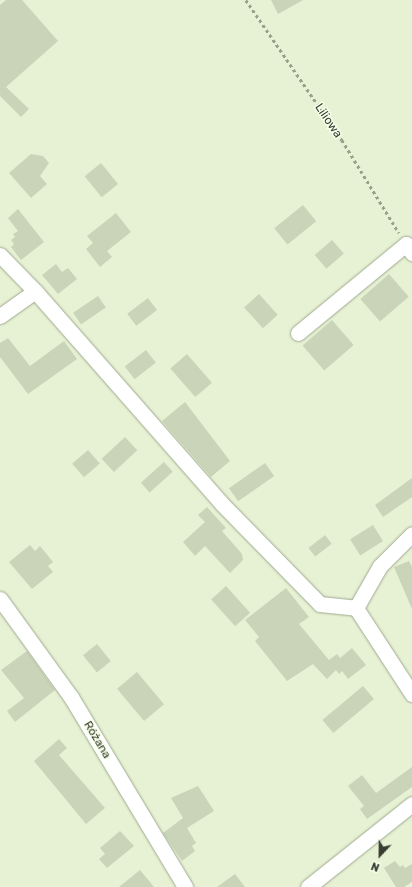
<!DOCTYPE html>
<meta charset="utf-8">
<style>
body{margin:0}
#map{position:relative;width:412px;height:887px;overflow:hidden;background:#e7f2d5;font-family:Rubik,sans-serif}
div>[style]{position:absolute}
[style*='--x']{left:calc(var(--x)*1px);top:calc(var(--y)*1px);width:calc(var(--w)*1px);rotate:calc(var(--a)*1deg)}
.building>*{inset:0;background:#c9d4b8;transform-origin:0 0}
.path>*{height:2.5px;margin-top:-1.25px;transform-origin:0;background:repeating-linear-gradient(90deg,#98a08b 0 3px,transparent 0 6px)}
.roads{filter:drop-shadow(0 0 1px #9fa98e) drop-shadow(0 0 1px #9fa98e)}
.street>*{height:15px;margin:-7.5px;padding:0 7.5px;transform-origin:7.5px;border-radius:7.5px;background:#fff}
span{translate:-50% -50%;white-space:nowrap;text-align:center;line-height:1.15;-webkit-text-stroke:3px #f6ffe7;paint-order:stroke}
.street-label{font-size:12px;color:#383c31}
.north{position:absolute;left:360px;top:835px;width:40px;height:40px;-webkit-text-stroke:3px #f6ffe7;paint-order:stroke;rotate:202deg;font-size:11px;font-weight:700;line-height:16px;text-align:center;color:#383c31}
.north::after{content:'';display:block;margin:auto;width:14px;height:18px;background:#383c31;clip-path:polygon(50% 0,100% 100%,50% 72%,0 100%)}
</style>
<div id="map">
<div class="building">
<i style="clip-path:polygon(6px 0,22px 0,58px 41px,6px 87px,29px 109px,21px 117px,0 96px,0 5px)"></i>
<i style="clip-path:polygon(271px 0,303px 0,278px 14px)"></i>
<i style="clip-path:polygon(31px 154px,43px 156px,49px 163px,40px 176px,47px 184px,31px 198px,9px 173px)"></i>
<i style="left:101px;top:163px;width:27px;height:21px;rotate:51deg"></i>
<i style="left:303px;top:205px;width:21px;height:37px;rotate:51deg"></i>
<i style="clip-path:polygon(18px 209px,44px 242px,21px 260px,11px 247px,14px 244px,11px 240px,15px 237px,13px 234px,18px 231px,8px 218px)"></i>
<i style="clip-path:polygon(116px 213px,131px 232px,107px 251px,112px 257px,100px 267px,86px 249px,93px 243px,87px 236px)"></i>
<i style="left:332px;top:240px;width:18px;height:23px;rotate:49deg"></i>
<i style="clip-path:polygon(56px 264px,62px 272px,68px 268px,77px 279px,58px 294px,42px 275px)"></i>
<i style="left:389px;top:274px;width:30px;height:38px;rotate:49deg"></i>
<i style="left:259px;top:294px;width:28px;height:20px;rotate:48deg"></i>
<i style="left:98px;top:296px;width:14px;height:30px;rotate:56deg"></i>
<i style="left:148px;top:298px;width:15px;height:26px;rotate:53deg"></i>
<i style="left:332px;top:320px;width:33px;height:39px;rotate:49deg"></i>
<i style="clip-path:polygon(8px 338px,30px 366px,64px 341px,77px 359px,28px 394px,0 357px,0 343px)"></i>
<i style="left:146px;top:350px;width:16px;height:27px;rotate:52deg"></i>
<i style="left:187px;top:354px;width:38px;height:22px;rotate:49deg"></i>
<i style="clip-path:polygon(185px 402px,230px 461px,211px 477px,162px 421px)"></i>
<i style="left:125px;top:437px;width:18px;height:32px;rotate:47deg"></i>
<i style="left:88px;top:450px;width:18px;height:21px;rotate:49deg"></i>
<i style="left:164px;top:462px;width:13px;height:31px;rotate:48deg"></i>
<i style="left:265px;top:463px;width:16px;height:44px;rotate:55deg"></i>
<i style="clip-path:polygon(412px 478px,412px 497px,383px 517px,375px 505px)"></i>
<i style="clip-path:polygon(207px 507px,226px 528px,222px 531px,242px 554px,243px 560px,230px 573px,205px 546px,195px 556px,183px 542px,205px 522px,198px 515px)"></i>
<i style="left:373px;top:525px;width:19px;height:27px;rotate:58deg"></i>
<i style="left:325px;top:535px;width:11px;height:21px;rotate:52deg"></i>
<i style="clip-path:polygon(30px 545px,35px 551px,40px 546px,53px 562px,48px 566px,53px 572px,32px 589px,9px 562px)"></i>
<i style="clip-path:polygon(409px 561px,412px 567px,412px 609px,394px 567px)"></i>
<i style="left:226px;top:586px;width:36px;height:20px;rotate:48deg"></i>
<i style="clip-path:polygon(286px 588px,309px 617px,299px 624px,329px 660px,337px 654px,340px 658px,352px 648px,366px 665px,348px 679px,342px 671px,339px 674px,336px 670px,327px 679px,313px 664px,287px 681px,255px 641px,259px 637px,245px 620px)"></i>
<i style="left:97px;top:644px;width:22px;height:18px;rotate:51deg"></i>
<i style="clip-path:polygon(27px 651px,55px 690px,15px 722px,7px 711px,24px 698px,1px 670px)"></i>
<i style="left:137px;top:672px;width:42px;height:26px;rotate:50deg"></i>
<i style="left:363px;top:686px;width:17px;height:53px;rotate:50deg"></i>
<i style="clip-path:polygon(59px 739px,67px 748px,59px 755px,105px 808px,86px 824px,34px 761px)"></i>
<i style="clip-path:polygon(412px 767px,412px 787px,367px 819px,360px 809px,364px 806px,348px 786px,362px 775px,376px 793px)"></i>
<i style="clip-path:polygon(198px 786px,214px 811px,187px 828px,196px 843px,192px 846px,195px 851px,182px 861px,163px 833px,183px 818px,171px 798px)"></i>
<i style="clip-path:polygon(120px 831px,134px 846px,107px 868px,99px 859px,105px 854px,100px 848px)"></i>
<i style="clip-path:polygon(395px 861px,400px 867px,403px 865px,405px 868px,412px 864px,412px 882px,404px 887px,396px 887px,384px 868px)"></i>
<i style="clip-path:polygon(140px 870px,154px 887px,119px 887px)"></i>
<i style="clip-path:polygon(235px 874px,245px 887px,217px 887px)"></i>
</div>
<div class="path">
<i style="--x:246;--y:0;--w:170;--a:55.6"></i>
<i style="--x:342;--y:140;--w:109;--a:58.5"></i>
</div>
<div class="roads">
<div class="street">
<i style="--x:0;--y:255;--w:50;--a:45.8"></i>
<i style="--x:35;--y:291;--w:283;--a:48.7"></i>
<i style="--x:222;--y:504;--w:140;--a:45.6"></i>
<i style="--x:320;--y:604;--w:36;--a:6"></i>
<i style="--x:356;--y:608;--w:103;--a:56.9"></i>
<i style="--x:0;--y:316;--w:43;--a:-35.5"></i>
<i style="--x:298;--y:333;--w:140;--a:-39.5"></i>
<i style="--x:406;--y:244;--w:11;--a:56"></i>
<i style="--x:0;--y:599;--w:121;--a:54.1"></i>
<i style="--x:71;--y:697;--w:222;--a:59"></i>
<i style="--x:356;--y:608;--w:48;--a:-60.3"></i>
<i style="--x:380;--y:566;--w:45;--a:-45"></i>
<i style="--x:308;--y:887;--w:133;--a:-38.6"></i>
</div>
</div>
<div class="street-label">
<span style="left:328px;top:121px;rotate:56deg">Liliowa</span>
<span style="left:97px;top:740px;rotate:59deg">Różana</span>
</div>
<div class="north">N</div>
</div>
